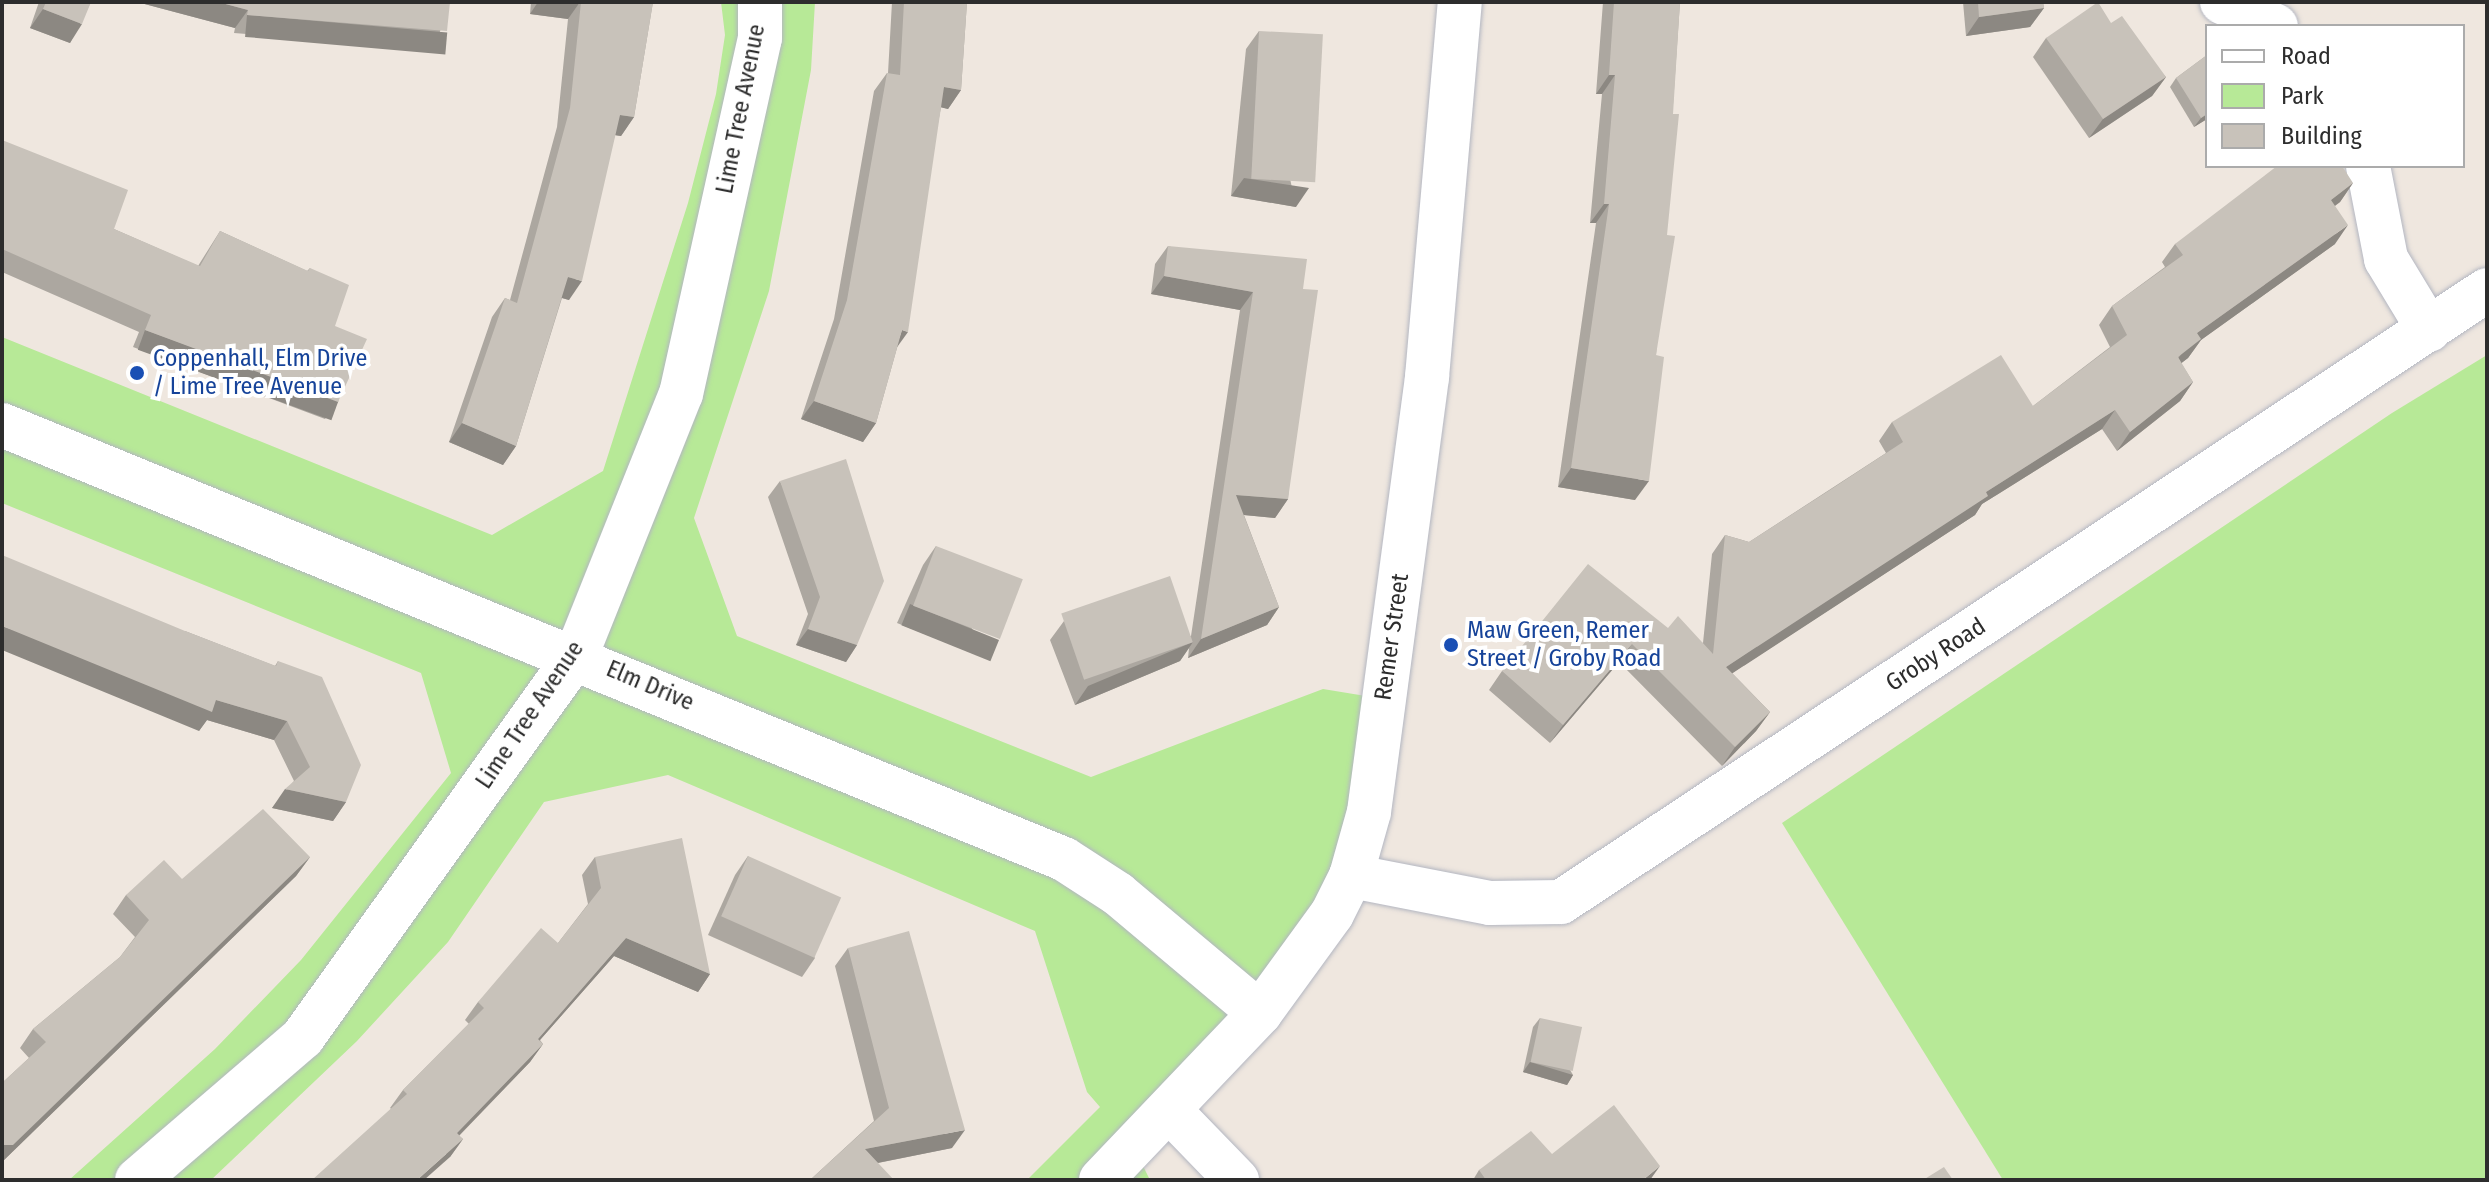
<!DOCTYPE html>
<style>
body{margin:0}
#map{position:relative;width:2489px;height:1182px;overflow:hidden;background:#efe7df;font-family:"Fira Sans Condensed",sans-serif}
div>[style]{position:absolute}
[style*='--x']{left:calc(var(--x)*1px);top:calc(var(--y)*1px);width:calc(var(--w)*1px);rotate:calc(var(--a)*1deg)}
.green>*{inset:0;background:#b7e997}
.roads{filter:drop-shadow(0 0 2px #b3b6c1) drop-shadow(0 0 2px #b3b6c1)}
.street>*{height:44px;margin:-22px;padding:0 22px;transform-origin:22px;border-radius:22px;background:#fff}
.secondary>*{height:44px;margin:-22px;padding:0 22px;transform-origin:22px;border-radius:22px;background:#fff}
.wall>*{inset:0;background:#aca7a0}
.shaded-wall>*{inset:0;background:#8c8882;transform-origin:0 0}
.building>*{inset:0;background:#c8c2ba;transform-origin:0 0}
.dots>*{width:22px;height:22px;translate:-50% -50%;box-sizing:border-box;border:4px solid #fff;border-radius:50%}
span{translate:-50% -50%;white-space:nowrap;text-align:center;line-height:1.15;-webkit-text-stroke:8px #fff;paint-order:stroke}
.street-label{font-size:24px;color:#2d2d2d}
.transit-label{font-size:24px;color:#164399}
.left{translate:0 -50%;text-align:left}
.frame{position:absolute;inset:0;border:4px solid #2d2d2d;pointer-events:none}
.legend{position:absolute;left:2205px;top:24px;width:260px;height:144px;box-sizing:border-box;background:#fff;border:2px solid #ababab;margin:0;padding:10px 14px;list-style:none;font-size:24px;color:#2d2d2d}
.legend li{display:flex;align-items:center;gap:16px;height:40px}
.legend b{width:40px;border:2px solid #ababab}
</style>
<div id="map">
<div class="green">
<i style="clip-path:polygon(721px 2px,815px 2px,811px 70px,769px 291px,694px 518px,737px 636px,1091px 777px,1323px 689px,1384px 699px,1351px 876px,1134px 1148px,1150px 1180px,1027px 1180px,1100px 1107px,1087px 1092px,1035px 931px,668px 775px,544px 802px,448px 942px,357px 1041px,211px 1180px,69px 1180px,215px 1049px,301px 960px,451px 773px,421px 673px,2px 503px,2px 337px,492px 535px,603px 471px,688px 203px,716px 94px,725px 35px)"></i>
<i style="clip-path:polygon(2487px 355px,2487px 1180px,2003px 1180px,1782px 823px,2392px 413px)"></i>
</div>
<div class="roads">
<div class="street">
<i style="--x:2222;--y:2;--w:59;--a:24"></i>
<i style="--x:2368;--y:166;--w:95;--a:79"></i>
<i style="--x:2386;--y:259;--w:83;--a:58.8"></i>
</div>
<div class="secondary">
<i style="--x:2;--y:425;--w:1147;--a:22.23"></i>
<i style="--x:1064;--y:859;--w:64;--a:32.9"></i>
<i style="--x:1118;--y:894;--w:185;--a:40"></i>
<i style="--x:1351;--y:876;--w:142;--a:11"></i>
<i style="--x:1490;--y:903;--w:71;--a:-0.8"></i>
<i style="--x:1561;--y:902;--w:1110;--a:-33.46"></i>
<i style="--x:1171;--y:1112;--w:95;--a:45.9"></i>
<i style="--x:137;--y:1180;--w:219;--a:-40.7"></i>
<i style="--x:303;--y:1037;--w:469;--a:-54.4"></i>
<i style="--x:576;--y:656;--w:282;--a:-68.2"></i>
<i style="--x:681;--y:394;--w:365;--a:-77.5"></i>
<i style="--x:760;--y:38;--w:36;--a:-90"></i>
<i style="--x:1101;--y:1180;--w:231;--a:-46.4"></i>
<i style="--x:1260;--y:1013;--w:122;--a:-54"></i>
<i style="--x:1332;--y:914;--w:42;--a:-63.4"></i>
<i style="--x:1351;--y:876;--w:66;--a:-74.3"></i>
<i style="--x:1369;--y:812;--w:439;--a:-82.4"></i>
<i style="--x:1427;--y:377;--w:376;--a:-85"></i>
</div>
</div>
<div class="wall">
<i style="clip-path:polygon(39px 2px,91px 2px,70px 43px,30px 28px)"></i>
<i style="clip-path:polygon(137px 2px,450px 2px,434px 49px,234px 33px,235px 28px)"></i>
<i style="clip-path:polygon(531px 2px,653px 2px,634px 117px,621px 136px,615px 135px,569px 300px,562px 298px,516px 446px,503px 465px,449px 442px,492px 317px,505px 298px,510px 300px,557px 127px,568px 19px,530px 14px)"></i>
<i style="clip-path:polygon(892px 2px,967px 2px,961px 90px,948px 109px,941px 107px,897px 348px,876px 423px,863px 442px,801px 419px,834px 319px,874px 91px,887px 73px,888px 73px)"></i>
<i style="clip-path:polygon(1603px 2px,1680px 2px,1656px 355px,1635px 500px,1558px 487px,1596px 223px,1590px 223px,1602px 94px,1596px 94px)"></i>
<i style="clip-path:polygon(1963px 2px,2043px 2px,2044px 8px,2030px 27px,1966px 36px)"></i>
<i style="clip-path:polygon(2111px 23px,2166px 77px,2152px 96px,2089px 138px,2033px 57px,2046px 38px)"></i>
<i style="clip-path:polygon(1259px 31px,1296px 207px,1231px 196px,1246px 49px)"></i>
<i style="clip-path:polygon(2207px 55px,2207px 119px,2194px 127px,2170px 87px,2176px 78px)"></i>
<i style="clip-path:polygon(2px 140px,114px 229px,198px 266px,220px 231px,307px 271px,310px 268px,335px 326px,338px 402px,325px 419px,133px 347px,139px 332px,2px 272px)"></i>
<i style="clip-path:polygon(2353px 183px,2340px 202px,2335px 206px,2335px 244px,2201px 340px,2188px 358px,2181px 363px,2193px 382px,2180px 401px,2117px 451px,2102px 429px,1982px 504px,1975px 515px,1732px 673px,1770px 712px,1756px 731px,1722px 766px,1619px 662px,1550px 743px,1489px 690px,1502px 671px,1668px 628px,1703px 643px,1712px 554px,1725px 535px,1749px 542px,1886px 453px,1879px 441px,1892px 422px,2033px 406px,2110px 347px,2099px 325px,2112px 306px,2165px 267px,2162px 262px,2175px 244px)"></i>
<i style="clip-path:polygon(1168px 246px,1303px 289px,1288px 499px,1275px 518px,1244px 515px,1279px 607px,1267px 625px,1188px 658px,1189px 648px,1180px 661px,1075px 705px,1050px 640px,1064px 621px,1191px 636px,1240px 310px,1151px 294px,1155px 264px)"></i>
<i style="clip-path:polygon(780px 481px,857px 645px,846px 662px,796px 645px,808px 614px,768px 497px)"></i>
<i style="clip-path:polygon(936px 546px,985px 658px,897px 623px,923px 565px)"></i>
<i style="clip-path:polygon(185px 631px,275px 666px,278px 661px,346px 802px,333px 821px,272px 808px,294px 781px,274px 740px,207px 720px,199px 731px)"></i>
<i style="clip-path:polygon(748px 856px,815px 958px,802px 977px,708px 935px,735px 875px)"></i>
<i style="clip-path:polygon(310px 857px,296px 876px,2px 1162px,2px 1083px,29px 1058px,20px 1048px,33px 1029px,120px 957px,135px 937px,113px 914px,126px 895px,182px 879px)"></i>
<i style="clip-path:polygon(595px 857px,710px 974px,698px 992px,614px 956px,540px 1040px,543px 1044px,530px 1062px,459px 1136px,463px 1139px,450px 1157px,390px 1108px,403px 1090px,469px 1024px,465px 1020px,478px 1002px,558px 943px,588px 904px,582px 875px)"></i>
<i style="clip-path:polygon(848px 948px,952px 1148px,878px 1163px,810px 1180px,874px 1121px,835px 966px)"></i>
<i style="clip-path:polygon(1540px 1018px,1573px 1075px,1567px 1085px,1523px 1072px,1533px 1027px)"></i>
<i style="clip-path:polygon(1552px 1154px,1650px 1180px,1473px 1180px,1479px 1170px)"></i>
</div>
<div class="shaded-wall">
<i style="clip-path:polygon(137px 2px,218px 2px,248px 10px,235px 28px)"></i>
<i style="clip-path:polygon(538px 2px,580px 2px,568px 19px,530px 14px)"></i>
<i style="clip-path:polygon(2044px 8px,2030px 27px,1966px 36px,1979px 17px)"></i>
<i style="clip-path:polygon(43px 9px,82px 24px,70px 43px,30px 28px)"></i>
<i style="left:247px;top:15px;width:201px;height:22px;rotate:5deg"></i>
<i style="clip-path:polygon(1609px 75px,1615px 75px,1602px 94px,1596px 94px)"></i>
<i style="clip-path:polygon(2166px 77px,2152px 96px,2089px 138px,2103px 119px)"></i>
<i style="clip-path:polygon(944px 87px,961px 90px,948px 109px,931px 105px)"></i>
<i style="clip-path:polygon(2207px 114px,2207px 119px,2194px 127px,2201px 118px)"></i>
<i style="clip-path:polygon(620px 115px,634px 117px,621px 136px,607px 134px)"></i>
<i style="clip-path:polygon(1244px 178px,1309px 188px,1296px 207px,1231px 196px)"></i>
<i style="clip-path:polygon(2353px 183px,2340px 202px,2318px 218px,2331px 200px)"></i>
<i style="clip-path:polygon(1604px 204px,1609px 204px,1596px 223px,1590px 223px)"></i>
<i style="clip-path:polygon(2348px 225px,2335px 244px,2201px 340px,2188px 358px,2165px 376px,2197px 333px)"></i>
<i style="clip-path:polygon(1164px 276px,1253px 292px,1240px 310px,1151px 294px)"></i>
<i style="clip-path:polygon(568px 277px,582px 281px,569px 300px,555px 296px)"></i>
<i style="left:145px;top:330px;width:206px;height:21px;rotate:20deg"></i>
<i style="clip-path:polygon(902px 330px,908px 332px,895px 350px)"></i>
<i style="clip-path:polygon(2193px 382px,2180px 401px,2117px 451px,2130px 432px)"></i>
<i style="clip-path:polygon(814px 401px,876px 423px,863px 442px,801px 419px)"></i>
<i style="clip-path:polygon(2115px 410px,2102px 429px,1982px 504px,1975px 515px,1713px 686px,1726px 667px,1986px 492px)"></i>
<i style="clip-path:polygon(462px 423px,516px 446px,503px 465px,449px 442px)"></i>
<i style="clip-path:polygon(1571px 468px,1649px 481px,1635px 500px,1558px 487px)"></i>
<i style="clip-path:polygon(1236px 495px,1288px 499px,1275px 518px,1223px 513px)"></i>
<i style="left:910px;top:604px;width:96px;height:23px;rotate:22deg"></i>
<i style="clip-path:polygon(1279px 607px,1267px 625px,1188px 658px,1201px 639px)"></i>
<i style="clip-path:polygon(2px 626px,216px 700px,287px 721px,274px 740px,207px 720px,199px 731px,2px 650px)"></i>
<i style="clip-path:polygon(808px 629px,857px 645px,846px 662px,796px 645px)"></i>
<i style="clip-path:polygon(1193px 642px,1180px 661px,1075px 705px,1088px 686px)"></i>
<i style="clip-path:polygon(1632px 644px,1619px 662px,1550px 743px,1563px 725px)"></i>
<i style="clip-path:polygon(1770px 712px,1756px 731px,1722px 766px,1735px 747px)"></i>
<i style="clip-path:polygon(285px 789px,346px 802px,333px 821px,272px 808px)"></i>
<i style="clip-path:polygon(310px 857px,296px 876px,2px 1162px,2px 1145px)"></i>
<i style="clip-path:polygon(626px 938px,710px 974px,698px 992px,614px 956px,525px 1057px,538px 1039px)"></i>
<i style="clip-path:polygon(543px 1044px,530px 1062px,444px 1151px,457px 1133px)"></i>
<i style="clip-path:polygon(1530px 1062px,1573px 1075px,1567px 1085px,1523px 1072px)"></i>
<i style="clip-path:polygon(965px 1130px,952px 1148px,852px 1168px,865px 1149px)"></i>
<i style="clip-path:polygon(463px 1139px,450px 1157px,424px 1180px,417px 1180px)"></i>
<i style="clip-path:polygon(1660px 1166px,1650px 1180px,1643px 1180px)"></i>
</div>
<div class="building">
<i style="clip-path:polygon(46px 2px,91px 2px,82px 24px,43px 9px)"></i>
<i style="clip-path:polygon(218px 2px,450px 2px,447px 31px,247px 15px,248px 10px)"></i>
<i style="clip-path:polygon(581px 2px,653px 2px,634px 117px,620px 115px,582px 281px,568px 277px,516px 446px,462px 423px,505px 298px,517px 303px,570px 108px)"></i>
<i style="clip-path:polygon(904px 2px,967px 2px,961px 90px,944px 87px,908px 332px,902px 330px,876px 423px,814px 401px,847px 300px,887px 73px,900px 75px)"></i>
<i style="clip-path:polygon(1614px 2px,1680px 2px,1673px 114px,1679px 114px,1667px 235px,1675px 236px,1656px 355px,1664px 357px,1649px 481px,1571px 468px,1609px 204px,1604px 204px,1615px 75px,1609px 75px)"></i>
<i style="clip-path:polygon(1978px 2px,2043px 2px,2044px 8px,1979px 17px)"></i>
<i style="clip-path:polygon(2098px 2px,2111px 23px,2122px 16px,2166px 77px,2103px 119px,2046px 38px)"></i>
<i style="left:1259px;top:31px;width:64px;height:148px;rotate:3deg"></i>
<i style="clip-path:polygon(2207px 55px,2207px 114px,2201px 118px,2176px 78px)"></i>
<i style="clip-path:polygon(2px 140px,128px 190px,114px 229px,200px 266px,220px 231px,308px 271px,310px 268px,349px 285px,335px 326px,367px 339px,338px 402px,145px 330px,151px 315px,2px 249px)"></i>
<i style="clip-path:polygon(2277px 166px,2342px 166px,2353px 183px,2331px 200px,2348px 225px,2197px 333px,2201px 339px,2178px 357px,2193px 382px,2130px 432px,2115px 410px,1986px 492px,1988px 496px,1726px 667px,1770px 712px,1735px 747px,1632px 644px,1563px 725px,1502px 671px,1588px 564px,1668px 628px,1678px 616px,1713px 654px,1725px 535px,1749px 542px,1833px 488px,1903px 442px,1892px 422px,2001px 355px,2033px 406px,2127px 335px,2112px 306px,2183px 255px,2175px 244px)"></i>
<i style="clip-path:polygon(1168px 246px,1307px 259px,1303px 289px,1318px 290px,1288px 499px,1236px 495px,1279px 607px,1201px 639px,1253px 292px,1164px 276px)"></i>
<i style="clip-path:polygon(846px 459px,884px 581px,857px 645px,808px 629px,820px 597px,780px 481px)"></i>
<i style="left:936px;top:546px;width:93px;height:64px;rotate:21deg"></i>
<i style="clip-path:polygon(2px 555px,185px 631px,276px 666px,278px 661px,322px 677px,361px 765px,346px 802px,285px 789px,310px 767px,287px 721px,216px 700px,212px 712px,2px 626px)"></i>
<i style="left:1170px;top:576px;width:70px;height:115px;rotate:71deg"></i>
<i style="clip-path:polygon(263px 809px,310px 857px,13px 1145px,2px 1145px,2px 1083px,46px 1042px,33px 1029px,120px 957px,149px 920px,126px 895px,164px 860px,182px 879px)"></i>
<i style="clip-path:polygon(682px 838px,710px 974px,626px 938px,538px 1039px,543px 1044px,457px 1133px,463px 1139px,417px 1180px,312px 1180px,407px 1094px,403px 1090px,484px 1008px,478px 1002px,541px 928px,558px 943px,601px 888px,595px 857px)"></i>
<i style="left:748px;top:856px;width:102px;height:66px;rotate:24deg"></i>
<i style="clip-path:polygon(909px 931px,965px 1130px,865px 1149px,894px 1180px,810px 1180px,889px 1108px,848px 948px)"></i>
<i style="left:1540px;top:1018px;width:43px;height:45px;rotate:12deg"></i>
<i style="clip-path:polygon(1614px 1105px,1660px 1166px,1643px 1180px,1486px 1180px,1479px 1170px,1531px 1131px,1552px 1154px)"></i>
<i style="clip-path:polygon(1944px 1167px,1953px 1180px,1923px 1180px)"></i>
</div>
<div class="dots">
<i style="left:137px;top:373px;background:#1a4fb4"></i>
<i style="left:1451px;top:645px;background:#1a4fb4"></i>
</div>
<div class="street-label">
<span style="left:741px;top:109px;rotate:-79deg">Lime Tree Avenue</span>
<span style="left:1392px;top:637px;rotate:-82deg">Remer Street</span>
<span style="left:1936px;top:655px;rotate:-33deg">Groby Road</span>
<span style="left:650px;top:686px;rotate:23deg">Elm Drive</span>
<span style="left:530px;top:715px;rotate:-56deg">Lime Tree Avenue</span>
</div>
<div class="transit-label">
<span class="left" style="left:153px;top:373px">Coppenhall, Elm Drive<br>/ Lime Tree Avenue</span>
<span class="left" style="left:1467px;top:645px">Maw Green, Remer<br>Street / Groby Road</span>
</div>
<div class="frame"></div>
<ul class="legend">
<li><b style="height:10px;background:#fff"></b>Road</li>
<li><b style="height:22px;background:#b7e997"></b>Park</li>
<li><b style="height:22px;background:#c8c2ba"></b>Building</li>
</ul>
</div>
